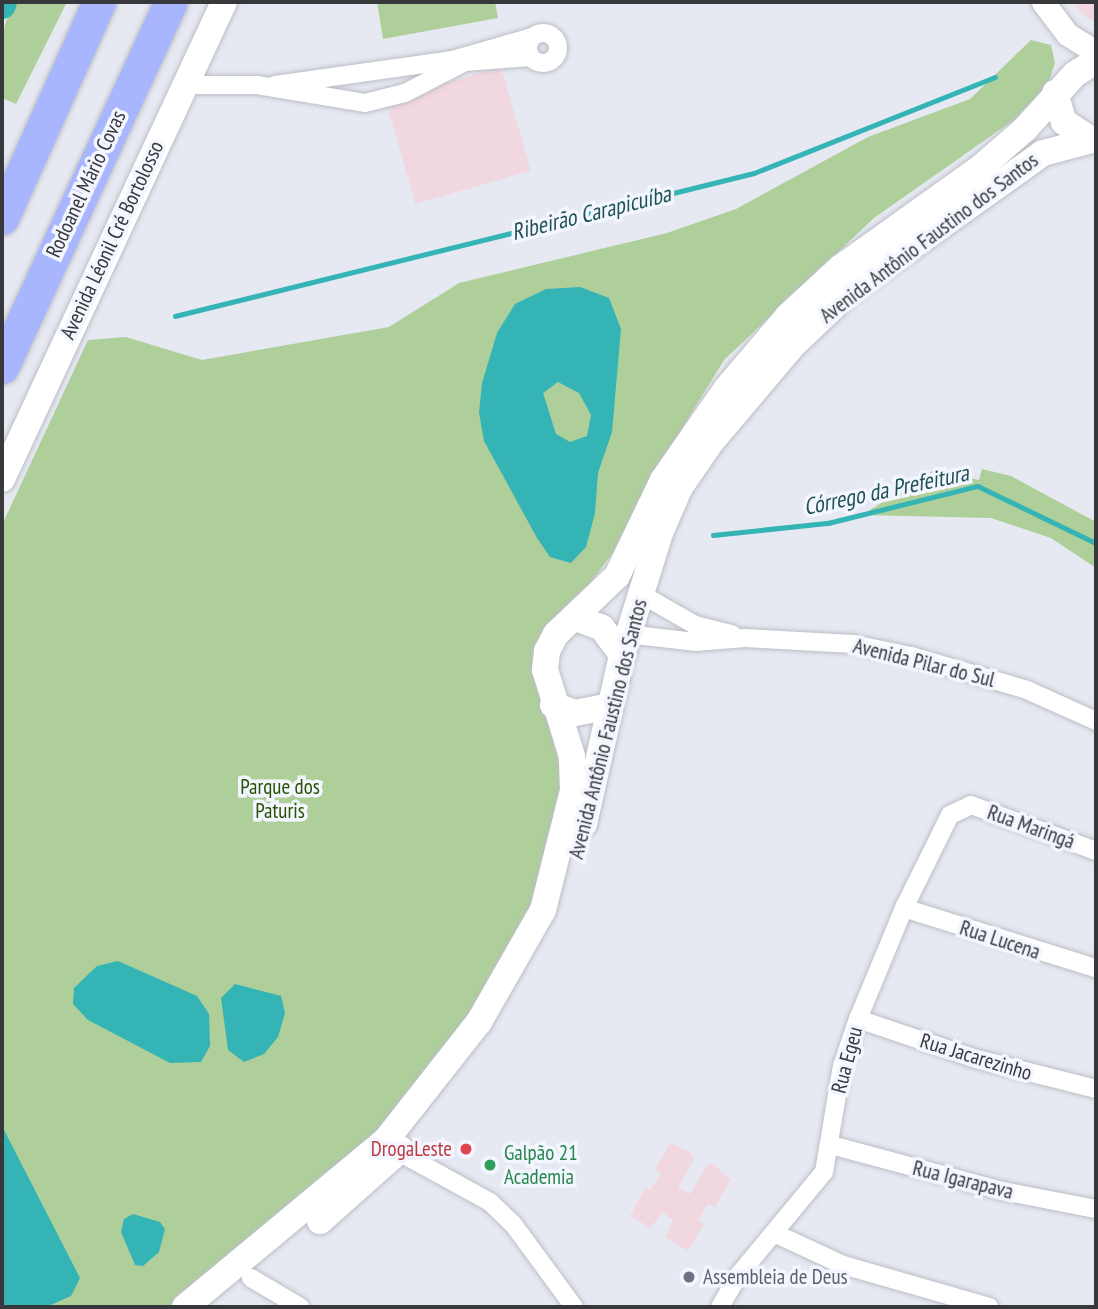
<!DOCTYPE html>
<meta charset="utf-8">
<style>
body{margin:0}
#map{position:relative;width:1098px;height:1309px;overflow:hidden;background:#e6e9f1;font-family:"PT Sans Narrow",sans-serif}
div>[style]{position:absolute}
[style*='--x']{left:calc(var(--x)*1px);top:calc(var(--y)*1px);width:calc(var(--w)*1px);rotate:calc(var(--a)*1deg)}
.education>*{inset:0;background:#f1d7e0;transform-origin:0 0}
.green>*{inset:0;background:#aecf9a}
.water>*{inset:0;background:#34b4b5}
.stream>*{height:4.5px;margin:-2.25px;padding:0 2.25px;transform-origin:2.25px;border-radius:2.25px;background:#34b4b5}
.river>*{height:28px;margin:-14px;padding:0 14px;transform-origin:14px;border-radius:14px;background:#34b4b5}
.roads{filter:drop-shadow(0 0 2px #bcbec6) drop-shadow(0 0 2px #bcbec6)}
.minor>*{height:18px;margin:-9px;padding:0 9px;transform-origin:9px;border-radius:9px;background:#fff}
.minor>.ring{margin:-9px;padding:0;box-sizing:content-box;background:none;border:18px solid #fff;border-radius:50%}
.tertiary>*{height:23px;margin:-11.5px;padding:0 11.5px;transform-origin:11.5px;border-radius:11.5px;background:#fff}
.secondary>*{height:26px;margin:-13px;padding:0 13px;transform-origin:13px;border-radius:13px;background:#fff}
.motorway>*{height:33px;margin:-16.5px;padding:0 16.5px;transform-origin:16.5px;border-radius:16.5px;background:#a7b6fe}
.dots>*{width:19px;height:19px;translate:-50% -50%;box-sizing:border-box;border:4px solid #f3f6fe;border-radius:50%}
span{translate:-50% -50%;white-space:nowrap;text-align:center;line-height:1.15;-webkit-text-stroke:7px #f3f6fe;paint-order:stroke}
.street-label{font-size:21px;color:#37383b}
.park-label{font-size:21px;color:#2a5102}
.health-label{font-size:21px;color:#be3a42}
.right{translate:-100% -50%;text-align:right}
.leisure-label{font-size:21px;color:#27864d}
.left{translate:0 -50%;text-align:left}
.worship-label{font-size:21px;color:#5b616d}
.water-label{font-size:23px;color:#1e5253;font-style:italic}
.frame{position:absolute;inset:0;border:4px solid #37383b;pointer-events:none}
</style>
<div id="map">
<div class="education">
<i style="clip-path:polygon(1074px 2px,1096px 2px,1096px 22px,1082px 14px)"></i>
<i style="left:501px;top:67px;width:108px;height:120px;rotate:74deg"></i>
<i style="clip-path:polygon(670px 1143px,690px 1152px,694px 1159px,678px 1187px,690px 1194px,707px 1165px,713px 1164px,731px 1180px,715px 1207px,708px 1204px,699px 1220px,704px 1224px,688px 1251px,665px 1237px,673px 1220px,662px 1212px,651px 1228px,630px 1216px,645px 1188px,650px 1190px,661px 1174px,655px 1169px)"></i>
</div>
<div class="green">
<i style="clip-path:polygon(12px 2px,67px 2px,16px 104px,2px 98px,2px 35px)"></i>
<i style="clip-path:polygon(377px 2px,495px 2px,498px 18px,383px 39px)"></i>
<i style="clip-path:polygon(1031px 40px,1051px 45px,1055px 63px,1048px 84px,1015px 119px,874px 218px,724px 360px,643px 492px,614px 551px,532px 662px,569px 801px,539px 911px,406px 1106px,174px 1307px,2px 1307px,2px 525px,88px 340px,126px 337px,202px 360px,389px 327px,459px 283px,667px 233px,736px 209px,868px 137px,970px 99px)"></i>
<i style="clip-path:polygon(982px 469px,1011px 476px,1096px 522px,1096px 568px,1051px 538px,991px 518px,862px 515px,932px 471px,979px 480px)"></i>
</div>
<div class="water">
<i style="clip-path:polygon(evenodd,580px 287px,609px 298px,621px 329px,612px 432px,598px 473px,595px 513px,586px 547px,571px 563px,550px 557px,537px 538px,484px 441px,479px 413px,482px 383px,497px 333px,515px 304px,546px 289px,580px 287px,558px 382px,579px 393px,591px 415px,587px 436px,570px 442px,556px 434px,543px 393px,558px 382px)"></i>
<i style="clip-path:polygon(118px 961px,197px 996px,209px 1014px,210px 1046px,201px 1062px,170px 1063px,88px 1020px,73px 1004px,74px 988px,97px 966px)"></i>
<i style="clip-path:polygon(235px 984px,281px 996px,285px 1013px,278px 1037px,264px 1054px,244px 1062px,228px 1050px,221px 998px)"></i>
<i style="clip-path:polygon(2px 1126px,80px 1278px,71px 1296px,46px 1307px,2px 1307px)"></i>
<i style="clip-path:polygon(133px 1214px,160px 1222px,165px 1229px,159px 1252px,143px 1266px,135px 1265px,121px 1232px,124px 1219px)"></i>
</div>
<div class="stream">
<i style="--x:175;--y:316;--w:596;--a:-13.87"></i>
<i style="--x:754;--y:173;--w:259;--a:-21.7"></i>
<i style="--x:713;--y:535;--w:116;--a:-6"></i>
<i style="--x:828;--y:523;--w:154;--a:-13.9"></i>
<i style="--x:978;--y:486;--w:131;--a:25.8"></i>
</div>
<div class="river">
<i style="--x:2;--y:5;--w:3;--a:-72"></i>
</div>
<div class="roads">
<div class="minor">
<i class="ring" style="left:528px;top:33px;width:12px;height:12px"></i>
<i style="--x:185;--y:85;--w:72;--a:0"></i>
<i style="--x:257;--y:85;--w:109;--a:9.5"></i>
<i style="--x:365;--y:103;--w:41;--a:-14"></i>
<i style="--x:405;--y:93;--w:68;--a:-27.3"></i>
<i style="--x:465;--y:62;--w:65;--a:-4.4"></i>
<i style="--x:275;--y:85;--w:180;--a:-8"></i>
<i style="--x:453;--y:60;--w:82;--a:-16.2"></i>
<i style="--x:641;--y:594;--w:62;--a:29.9"></i>
<i style="--x:695;--y:625;--w:38;--a:14"></i>
<i style="--x:627;--y:634;--w:68;--a:6.7"></i>
<i style="--x:695;--y:642;--w:50;--a:-4.6"></i>
<i style="--x:745;--y:638;--w:108;--a:3.2"></i>
<i style="--x:853;--y:644;--w:59;--a:11.7"></i>
<i style="--x:911;--y:656;--w:121;--a:16.3"></i>
<i style="--x:1027;--y:690;--w:76;--a:24.2"></i>
<i style="--x:904;--y:908;--w:201;--a:17.4"></i>
<i style="--x:858;--y:1019;--w:121;--a:18.7"></i>
<i style="--x:973;--y:1058;--w:127;--a:14.1"></i>
<i style="--x:831;--y:1145;--w:178;--a:15"></i>
<i style="--x:1003;--y:1191;--w:95;--a:11"></i>
<i style="--x:399;--y:1152;--w:104;--a:28.8"></i>
<i style="--x:490;--y:1202;--w:32;--a:44"></i>
<i style="--x:513;--y:1224;--w:103;--a:53.7"></i>
<i style="--x:774;--y:1233;--w:76;--a:24.9"></i>
<i style="--x:843;--y:1265;--w:152;--a:16"></i>
<i style="--x:251;--y:1278;--w:57;--a:30.6"></i>
<i style="--x:720;--y:1307;--w:34;--a:-60"></i>
<i style="--x:737;--y:1277;--w:136;--a:-50.4"></i>
<i style="--x:824;--y:1172;--w:108;--a:-80.4"></i>
<i style="--x:842;--y:1066;--w:50;--a:-71.2"></i>
<i style="--x:858;--y:1019;--w:120;--a:-67.5"></i>
<i style="--x:904;--y:908;--w:104;--a:-63.7"></i>
<i style="--x:950;--y:815;--w:23;--a:-25"></i>
<i style="--x:971;--y:805;--w:133;--a:20.2"></i>
</div>
<div class="tertiary">
<i style="--x:1043;--y:2;--w:40;--a:53"></i>
<i style="--x:1067;--y:34;--w:34;--a:32"></i>
</div>
<div class="secondary">
<i style="--x:1055;--y:93;--w:30;--a:73"></i>
<i style="--x:1064;--y:122;--w:31;--a:33"></i>
<i style="--x:2;--y:479;--w:526;--a:-65.04"></i>
<i style="--x:574;--y:617;--w:30;--a:21"></i>
<i style="--x:602;--y:628;--w:34;--a:53"></i>
<i style="--x:553;--y:705;--w:23;--a:20"></i>
<i style="--x:575;--y:713;--w:36;--a:-11"></i>
<i style="--x:584;--y:824;--w:173;--a:-77.3"></i>
<i style="--x:622;--y:655;--w:128;--a:-72.7"></i>
<i style="--x:660;--y:533;--w:50;--a:-66.5"></i>
<i style="--x:680;--y:487;--w:55;--a:-55.4"></i>
<i style="--x:711;--y:442;--w:127;--a:-49.8"></i>
<i style="--x:793;--y:345;--w:80;--a:-43.5"></i>
<i style="--x:851;--y:290;--w:236;--a:-35.5"></i>
<i style="--x:1043;--y:153;--w:55;--a:-14.8"></i>
<i style="--x:320;--y:1221;--w:108;--a:-41.6"></i>
<i style="--x:185;--y:1307;--w:261;--a:-39.7"></i>
<i style="--x:386;--y:1140;--w:150;--a:-51.8"></i>
<i style="--x:479;--y:1022;--w:129;--a:-60.3"></i>
<i style="--x:543;--y:910;--w:123;--a:-75.9"></i>
<i style="--x:573;--y:791;--w:35;--a:-92"></i>
<i style="--x:572;--y:756;--w:90;--a:-107.4"></i>
<i style="--x:545;--y:670;--w:19;--a:-84"></i>
<i style="--x:547;--y:651;--w:19;--a:-62"></i>
<i style="--x:556;--y:634;--w:84;--a:-43.6"></i>
<i style="--x:617;--y:576;--w:106;--a:-64.4"></i>
<i style="--x:663;--y:480;--w:112;--a:-55.2"></i>
<i style="--x:727;--y:388;--w:94;--a:-49.7"></i>
<i style="--x:788;--y:316;--w:71;--a:-42.7"></i>
<i style="--x:840;--y:268;--w:171;--a:-35.5"></i>
<i style="--x:979;--y:169;--w:61;--a:-41"></i>
<i style="--x:1025;--y:129;--w:74;--a:-47.7"></i>
<i style="--x:1075;--y:74;--w:25;--a:-32"></i>
</div>
<div class="motorway">
<i style="--x:2;--y:218;--w:237;--a:-65.8"></i>
<i style="--x:2;--y:367;--w:402;--a:-65.2"></i>
</div>
</div>
<div class="dots">
<i style="left:466px;top:1149px;background:#e0444e"></i>
<i style="left:490px;top:1165px;background:#2e9e5b"></i>
<i style="left:689px;top:1277px;background:#6b7280"></i>
</div>
<div class="street-label">
<span style="left:86px;top:184px;rotate:-65deg">Rodoanel Mário Covas</span>
<span style="left:929px;top:238px;rotate:-37deg">Avenida Antônio Faustino dos Santos</span>
<span style="left:112px;top:240px;rotate:-65deg">Avenida Léonil Cré Bortolosso</span>
<span style="left:924px;top:663px;rotate:14deg">Avenida Pilar do Sul</span>
<span style="left:608px;top:729px;rotate:-76deg">Avenida Antônio Faustino dos Santos</span>
<span style="left:1031px;top:827px;rotate:20deg">Rua Maringá</span>
<span style="left:1000px;top:940px;rotate:18deg">Rua Lucena</span>
<span style="left:976px;top:1057px;rotate:17deg">Rua Jacarezinho</span>
<span style="left:847px;top:1060px;rotate:-75deg">Rua Egeu</span>
<span style="left:963px;top:1180px;rotate:14deg">Rua Igarapava</span>
</div>
<div class="park-label">
<span style="left:280px;top:799px">Parque dos<br>Paturis</span>
</div>
<div class="health-label">
<span class="right" style="left:452px;top:1149px">DrogaLeste</span>
</div>
<div class="leisure-label">
<span class="left" style="left:504px;top:1165px">Galpão 21<br>Academia</span>
</div>
<div class="worship-label">
<span class="left" style="left:703px;top:1277px">Assembleia de Deus</span>
</div>
<div class="water-label">
<span style="left:591px;top:213px;rotate:-14deg">Ribeirão Carapicuíba</span>
<span style="left:886px;top:490px;rotate:-12deg">Córrego da Prefeitura</span>
</div>
<div class="frame"></div>
</div>
